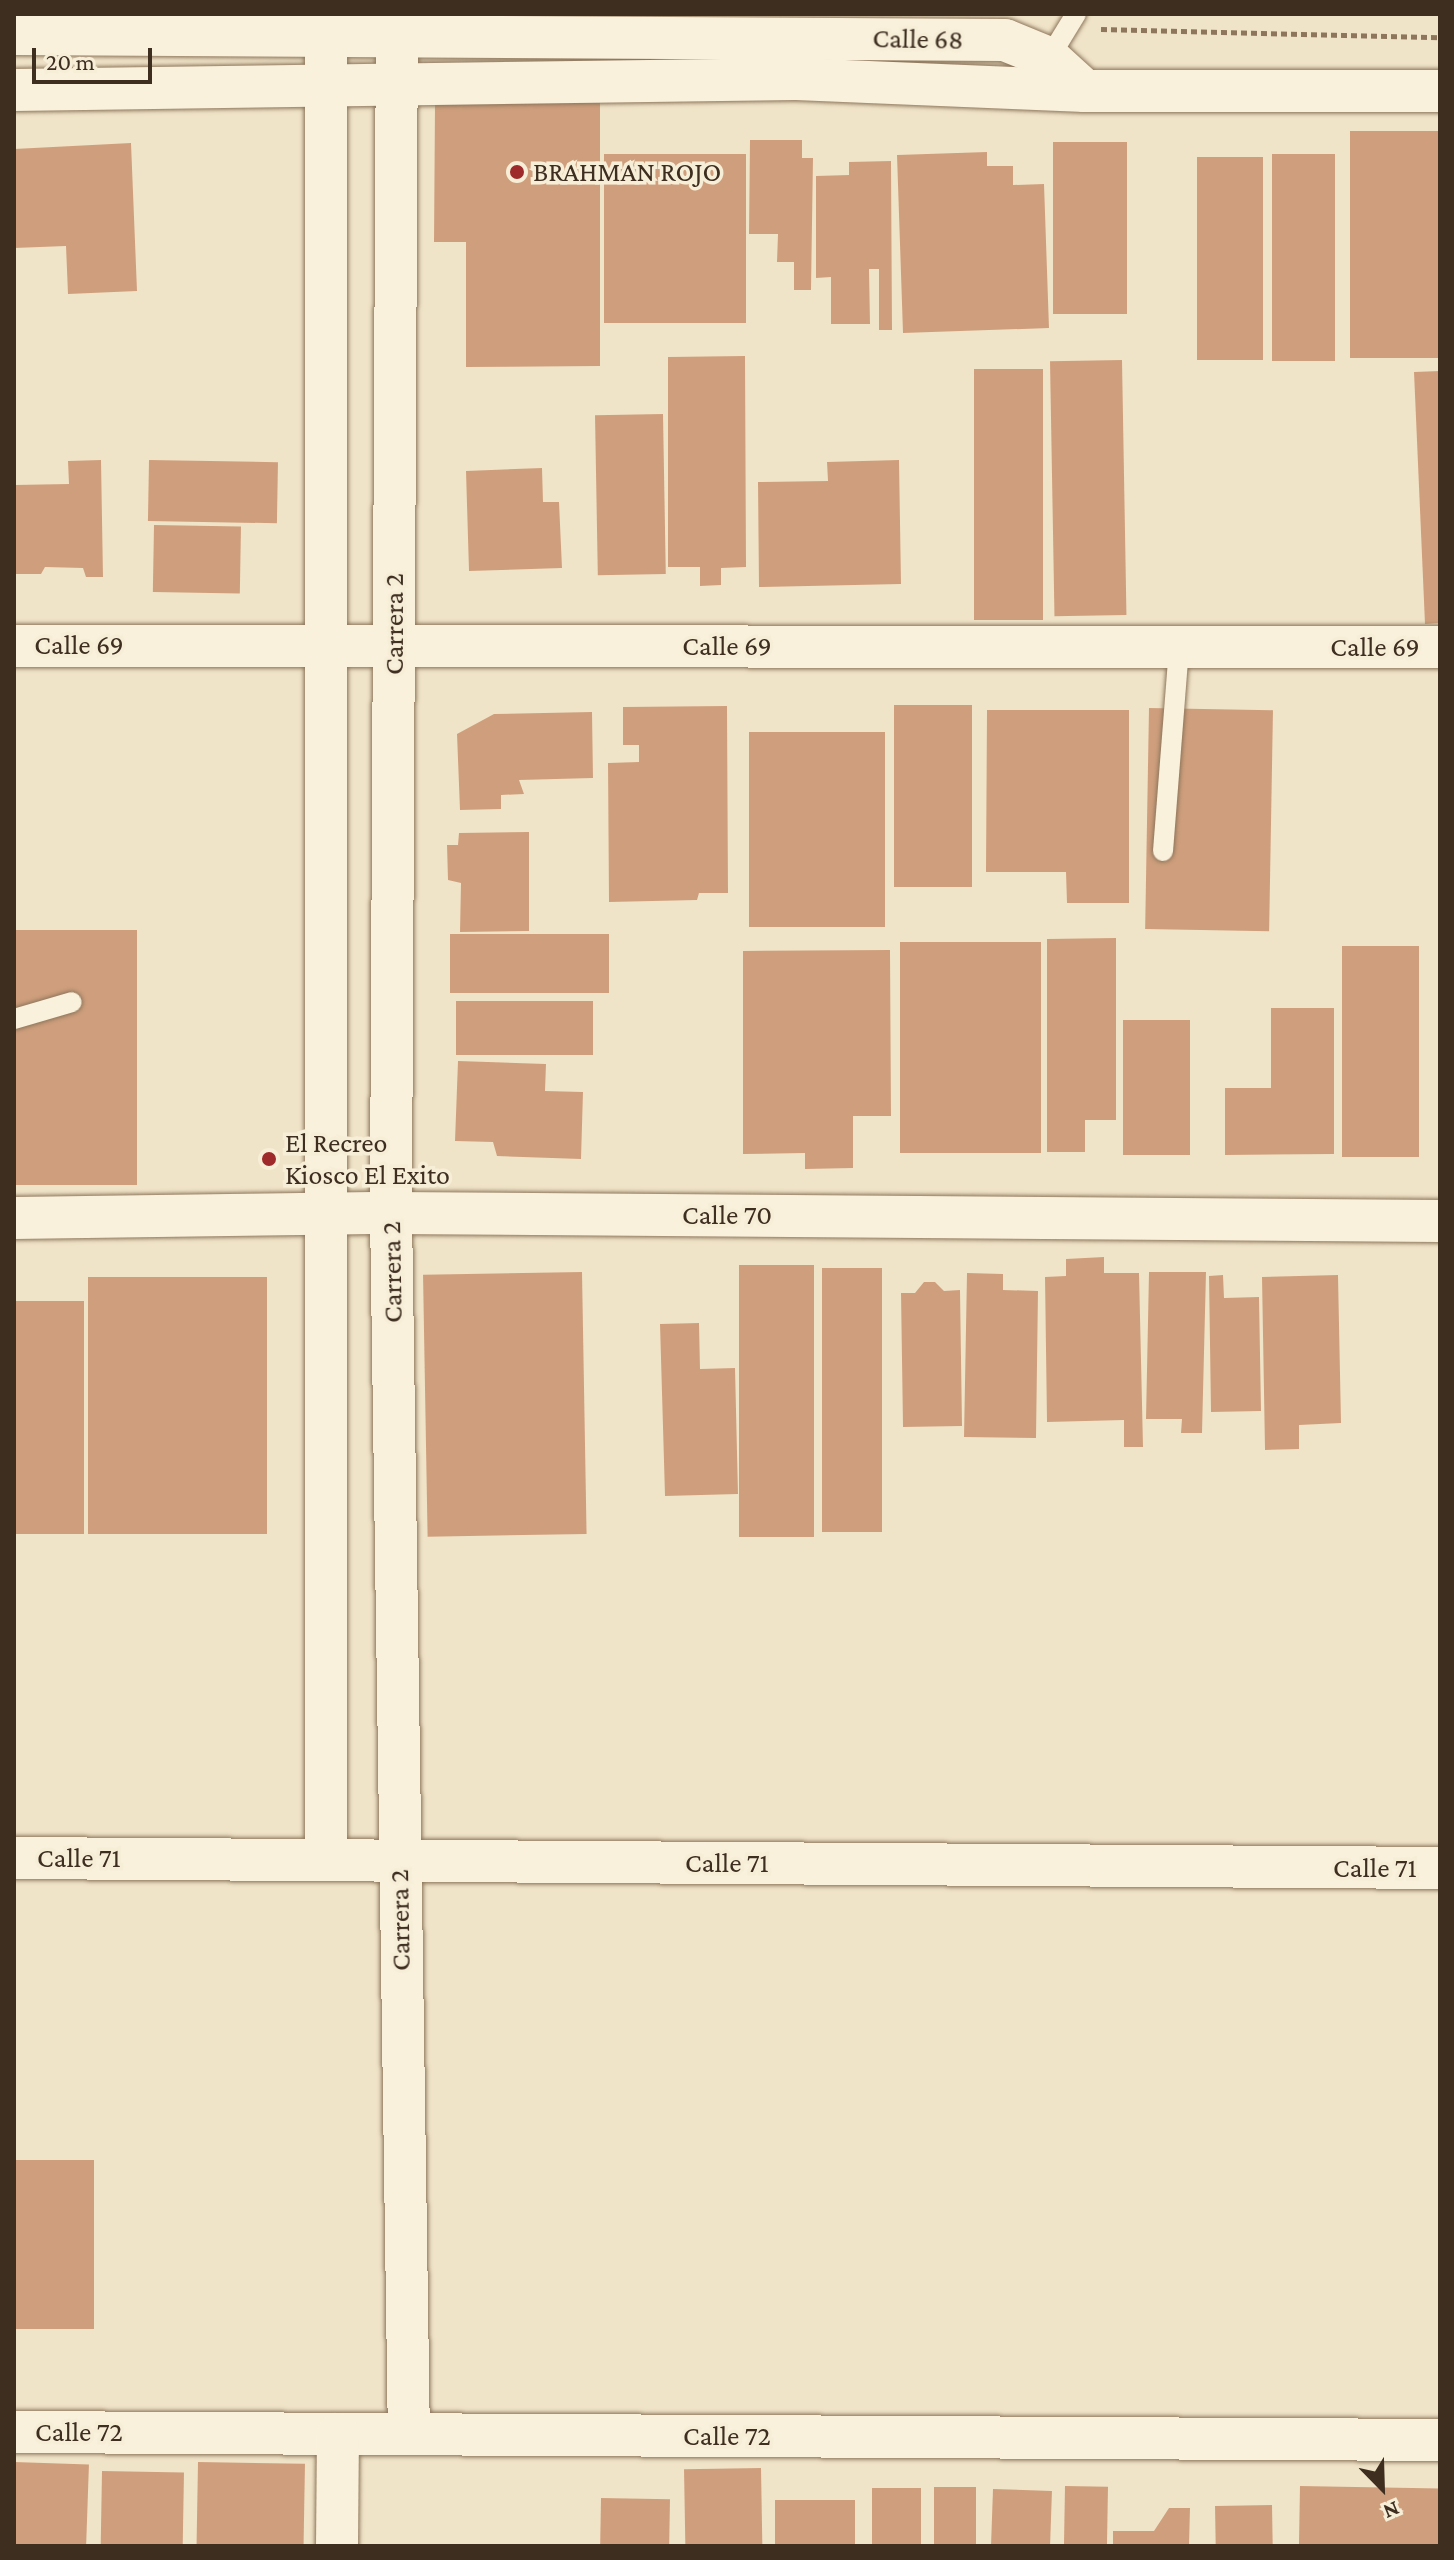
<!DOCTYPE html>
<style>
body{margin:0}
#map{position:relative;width:1454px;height:2560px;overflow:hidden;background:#f0e4c8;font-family:"Crimson Pro",serif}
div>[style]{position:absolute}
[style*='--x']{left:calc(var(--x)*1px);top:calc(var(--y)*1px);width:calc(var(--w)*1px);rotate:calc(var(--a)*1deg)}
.building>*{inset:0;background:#cf9f7d;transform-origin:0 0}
.path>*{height:5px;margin-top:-2.5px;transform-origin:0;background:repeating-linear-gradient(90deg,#8d765c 0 6px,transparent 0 10px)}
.roads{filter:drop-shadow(0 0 2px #8d765c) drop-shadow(0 0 2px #8d765c)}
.lane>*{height:20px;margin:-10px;padding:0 10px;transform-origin:10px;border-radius:10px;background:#faf1dc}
.street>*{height:42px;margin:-21px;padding:0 21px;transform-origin:21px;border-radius:21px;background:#faf1dc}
.dots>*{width:22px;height:22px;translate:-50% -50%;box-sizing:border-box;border:4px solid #f7eed8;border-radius:50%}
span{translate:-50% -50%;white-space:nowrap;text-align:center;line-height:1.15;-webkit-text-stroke:7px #f7eed8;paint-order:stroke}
.street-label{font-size:28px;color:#3d2e20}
.poi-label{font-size:28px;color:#3d2e20}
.left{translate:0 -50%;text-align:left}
.frame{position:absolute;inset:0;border:16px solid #3d2e20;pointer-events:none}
.north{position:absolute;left:1342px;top:2448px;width:80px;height:80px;-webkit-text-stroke:6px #f7eed8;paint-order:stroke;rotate:157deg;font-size:22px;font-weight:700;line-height:32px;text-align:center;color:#3d2e20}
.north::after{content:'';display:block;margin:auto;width:28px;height:36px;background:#3d2e20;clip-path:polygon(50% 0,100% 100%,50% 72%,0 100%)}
.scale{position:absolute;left:32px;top:48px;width:120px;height:36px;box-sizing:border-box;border:4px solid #3d2e20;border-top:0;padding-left:10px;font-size:24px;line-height:28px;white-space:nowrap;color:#3d2e20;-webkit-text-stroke:6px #f7eed8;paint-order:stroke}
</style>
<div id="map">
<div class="building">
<i style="clip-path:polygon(435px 103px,600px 103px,600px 366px,466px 367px,466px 242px,434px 242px)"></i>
<i style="left:1440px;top:131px;width:227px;height:90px;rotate:90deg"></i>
<i style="clip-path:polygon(750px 140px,802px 140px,802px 158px,813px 158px,811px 290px,794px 290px,794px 262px,777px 262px,778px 234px,749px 234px)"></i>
<i style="left:1053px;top:142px;width:74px;height:172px"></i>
<i style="clip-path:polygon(131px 143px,137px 291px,68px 294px,66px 246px,14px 248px,14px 149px)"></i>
<i style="clip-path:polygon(987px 152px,987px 166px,1013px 166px,1013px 185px,1044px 184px,1049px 328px,903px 333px,897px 155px)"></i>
<i style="left:746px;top:154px;width:169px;height:142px;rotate:90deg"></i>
<i style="left:1335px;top:154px;width:207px;height:63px;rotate:90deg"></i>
<i style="left:1197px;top:157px;width:66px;height:203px"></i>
<i style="clip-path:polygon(891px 161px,892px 330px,879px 330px,879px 269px,869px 269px,870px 324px,831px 324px,831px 277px,816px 278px,816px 176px,849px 175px,849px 162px)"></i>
<i style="clip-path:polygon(745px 356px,746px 567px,721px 568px,721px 585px,700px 586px,700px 567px,668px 567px,668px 357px)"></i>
<i style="left:1122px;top:360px;width:255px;height:72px;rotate:89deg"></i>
<i style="left:974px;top:369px;width:69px;height:251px"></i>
<i style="clip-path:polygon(1440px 371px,1440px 623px,1425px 624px,1414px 372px)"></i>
<i style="left:663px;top:414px;width:160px;height:68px;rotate:89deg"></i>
<i style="clip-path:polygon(101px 460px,103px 577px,86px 577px,83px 568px,45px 567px,41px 574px,14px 574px,14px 485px,69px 484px,68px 461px)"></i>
<i style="left:149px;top:460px;width:129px;height:61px;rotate:1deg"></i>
<i style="clip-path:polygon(899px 460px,901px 584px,759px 587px,758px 482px,828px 481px,827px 462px)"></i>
<i style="clip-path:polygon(542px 468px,543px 502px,559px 502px,562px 568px,469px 571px,466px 471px)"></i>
<i style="left:154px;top:525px;width:87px;height:67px;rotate:1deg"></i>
<i style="left:894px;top:705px;width:78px;height:182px"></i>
<i style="clip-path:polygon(727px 706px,728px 893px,699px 893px,697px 900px,609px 902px,608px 763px,639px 762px,639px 745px,623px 745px,623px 707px)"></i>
<i style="left:1149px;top:708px;width:124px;height:221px;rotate:1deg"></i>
<i style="clip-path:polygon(987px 710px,1129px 710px,1129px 903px,1067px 903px,1066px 872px,986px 872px)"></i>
<i style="clip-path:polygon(592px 712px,593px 778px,519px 780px,524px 794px,501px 795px,501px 809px,460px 810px,457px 734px,494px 714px)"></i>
<i style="left:885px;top:732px;width:195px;height:136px;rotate:90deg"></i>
<i style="clip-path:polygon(529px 832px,529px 931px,460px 932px,461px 883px,448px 880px,447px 845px,458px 845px,459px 833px)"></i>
<i style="left:137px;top:930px;width:255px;height:123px;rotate:90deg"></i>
<i style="left:609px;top:934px;width:59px;height:159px;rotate:90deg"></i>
<i style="clip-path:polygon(1116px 938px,1116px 1120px,1085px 1120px,1085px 1152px,1047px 1152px,1047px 939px)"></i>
<i style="left:1041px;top:942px;width:211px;height:141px;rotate:90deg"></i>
<i style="left:1342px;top:946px;width:77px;height:211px"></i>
<i style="clip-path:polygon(890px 950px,891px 1116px,853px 1116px,853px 1168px,805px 1169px,805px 1153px,743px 1154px,743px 951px)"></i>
<i style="left:456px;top:1001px;width:137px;height:54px"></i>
<i style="clip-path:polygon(1271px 1008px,1334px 1008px,1334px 1154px,1225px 1155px,1225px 1088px,1271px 1088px)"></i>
<i style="left:1123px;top:1020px;width:67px;height:135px"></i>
<i style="clip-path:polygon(458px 1061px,546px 1064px,545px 1091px,583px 1092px,581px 1159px,497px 1156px,493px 1142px,455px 1141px)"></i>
<i style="clip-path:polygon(1104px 1257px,1104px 1273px,1139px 1273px,1143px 1447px,1124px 1447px,1124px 1420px,1047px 1422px,1045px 1277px,1066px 1276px,1066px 1259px)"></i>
<i style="left:739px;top:1265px;width:75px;height:272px"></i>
<i style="left:882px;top:1268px;width:264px;height:60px;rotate:90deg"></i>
<i style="left:582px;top:1272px;width:262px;height:159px;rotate:89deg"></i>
<i style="clip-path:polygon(1149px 1272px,1206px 1272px,1202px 1433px,1181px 1433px,1182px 1419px,1146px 1419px)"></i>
<i style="clip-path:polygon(967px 1273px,1003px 1274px,1003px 1290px,1038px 1291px,1036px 1438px,964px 1437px)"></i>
<i style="clip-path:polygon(1223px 1275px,1224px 1298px,1259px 1297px,1261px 1411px,1211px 1412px,1209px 1276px)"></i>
<i style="clip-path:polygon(1338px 1275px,1341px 1423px,1299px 1425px,1299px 1449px,1265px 1450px,1262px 1277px)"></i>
<i style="left:88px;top:1277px;width:179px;height:257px"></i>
<i style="clip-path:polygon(924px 1282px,935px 1282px,944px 1291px,960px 1290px,962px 1426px,903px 1427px,901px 1293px,915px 1293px)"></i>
<i style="left:14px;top:1301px;width:70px;height:233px"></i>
<i style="clip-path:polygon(699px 1323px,700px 1369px,735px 1368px,738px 1494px,665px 1496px,660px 1324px)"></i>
<i style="left:94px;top:2160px;width:169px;height:80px;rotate:90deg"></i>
<i style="left:14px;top:2462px;width:75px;height:84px;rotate:2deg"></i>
<i style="left:198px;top:2462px;width:107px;height:84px;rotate:1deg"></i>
<i style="left:761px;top:2468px;width:78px;height:77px;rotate:89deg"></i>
<i style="left:102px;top:2471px;width:82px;height:75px;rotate:1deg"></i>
<i style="left:1065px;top:2486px;width:43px;height:60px;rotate:1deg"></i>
<i style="left:1300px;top:2486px;width:140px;height:60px;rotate:1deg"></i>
<i style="left:934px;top:2487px;width:42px;height:59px"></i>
<i style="left:872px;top:2488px;width:49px;height:58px"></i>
<i style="left:993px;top:2489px;width:59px;height:57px;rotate:2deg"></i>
<i style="left:601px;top:2498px;width:69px;height:48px;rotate:1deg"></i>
<i style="left:775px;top:2500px;width:80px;height:46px"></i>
<i style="left:1272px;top:2505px;width:41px;height:57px;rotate:89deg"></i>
<i style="clip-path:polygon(1169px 2508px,1190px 2508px,1189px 2546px,1113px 2546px,1113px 2531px,1154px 2531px)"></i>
</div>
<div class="path">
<i style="--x:1101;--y:29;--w:339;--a:1.4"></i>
</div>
<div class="roads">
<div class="lane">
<i style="--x:1049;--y:58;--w:52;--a:-58.5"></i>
<i style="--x:1163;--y:851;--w:206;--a:-85.5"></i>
<i style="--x:14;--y:1019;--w:60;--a:-16.3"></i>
</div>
<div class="street">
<i style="--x:397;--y:14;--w:1199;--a:90.29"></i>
<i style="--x:391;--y:1213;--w:1221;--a:89.16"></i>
<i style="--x:14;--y:34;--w:991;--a:0.35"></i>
<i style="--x:1005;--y:40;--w:48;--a:22.2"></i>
<i style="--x:1049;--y:58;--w:49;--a:42.5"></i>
<i style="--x:14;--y:90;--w:782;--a:-0.81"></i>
<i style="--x:796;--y:79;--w:289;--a:2.4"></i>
<i style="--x:1085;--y:91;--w:355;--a:0"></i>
<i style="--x:14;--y:646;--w:1426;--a:0.04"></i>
<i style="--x:14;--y:1218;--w:377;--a:-0.8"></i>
<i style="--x:391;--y:1213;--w:1049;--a:0.44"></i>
<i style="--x:14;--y:1858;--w:1426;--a:0.4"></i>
<i style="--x:326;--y:1860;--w:1846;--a:-90"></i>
<i style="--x:14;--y:2432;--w:1426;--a:0.32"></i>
<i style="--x:337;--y:2546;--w:112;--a:-89.5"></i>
</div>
</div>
<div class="dots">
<i style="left:517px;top:172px;background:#9e2a2b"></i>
<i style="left:269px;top:1159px;background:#9e2a2b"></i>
</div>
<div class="street-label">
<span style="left:918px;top:39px;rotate:1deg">Calle 68</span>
<span style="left:394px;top:624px;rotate:-90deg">Carrera 2</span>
<span style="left:79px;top:645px">Calle 69</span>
<span style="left:727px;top:646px">Calle 69</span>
<span style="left:1375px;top:647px">Calle 69</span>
<span style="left:727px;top:1215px">Calle 70</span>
<span style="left:392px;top:1272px;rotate:-91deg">Carrera 2</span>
<span style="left:79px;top:1858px">Calle 71</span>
<span style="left:727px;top:1863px">Calle 71</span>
<span style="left:1375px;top:1868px">Calle 71</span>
<span style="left:400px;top:1920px;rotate:-91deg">Carrera 2</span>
<span style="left:79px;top:2432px">Calle 72</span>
<span style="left:727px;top:2436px">Calle 72</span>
</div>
<div class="poi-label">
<span class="left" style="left:533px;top:172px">BRAHMAN ROJO</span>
<span class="left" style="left:285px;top:1159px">El Recreo<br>Kiosco El Exito</span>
</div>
<div class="frame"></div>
<div class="north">N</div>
<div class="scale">20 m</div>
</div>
